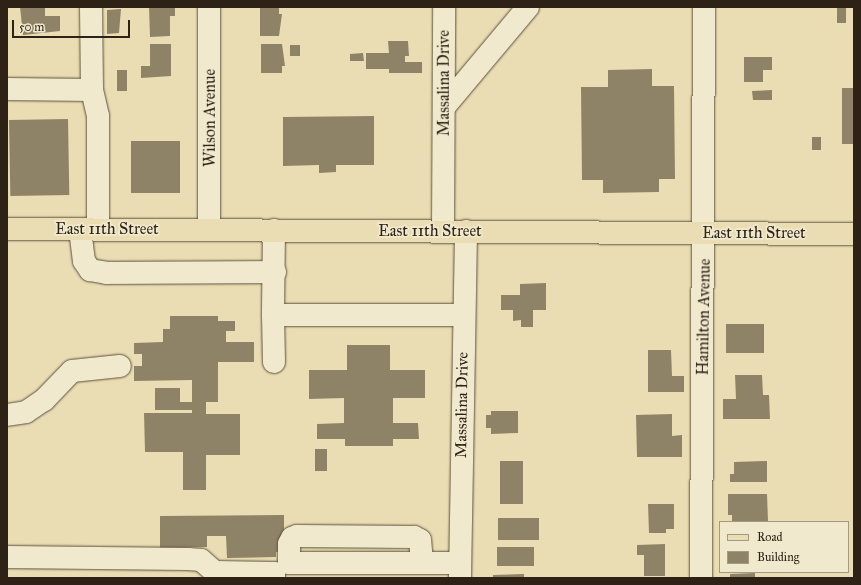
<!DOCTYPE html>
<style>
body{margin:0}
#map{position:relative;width:861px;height:585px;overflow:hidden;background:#eaddb3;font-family:"IM FELL Great Primer",serif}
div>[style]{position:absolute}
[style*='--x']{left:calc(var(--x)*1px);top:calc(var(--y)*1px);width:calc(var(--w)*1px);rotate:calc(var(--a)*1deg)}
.building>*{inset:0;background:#8f8367;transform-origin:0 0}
.roads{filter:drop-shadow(0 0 1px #5c513c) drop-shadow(0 0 1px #5c513c)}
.minor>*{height:22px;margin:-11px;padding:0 11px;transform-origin:11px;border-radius:11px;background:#f1e9ce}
.major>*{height:22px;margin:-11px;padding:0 11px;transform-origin:11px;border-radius:11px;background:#eaddb3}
span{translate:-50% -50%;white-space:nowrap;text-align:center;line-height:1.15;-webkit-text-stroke:3.5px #f1e9ce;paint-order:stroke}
.street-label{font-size:16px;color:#2d2215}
.frame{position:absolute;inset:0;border:8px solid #2d2215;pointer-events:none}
.legend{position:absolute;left:719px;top:521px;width:130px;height:52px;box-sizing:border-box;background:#f1e9ce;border:1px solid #a39984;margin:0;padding:5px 7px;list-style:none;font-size:12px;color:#2d2215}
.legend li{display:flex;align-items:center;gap:8px;height:20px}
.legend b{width:20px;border:1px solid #a39984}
.scale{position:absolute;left:12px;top:20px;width:118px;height:18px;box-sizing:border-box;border:2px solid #2d2215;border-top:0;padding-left:5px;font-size:12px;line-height:14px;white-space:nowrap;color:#2d2215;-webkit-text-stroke:3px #f1e9ce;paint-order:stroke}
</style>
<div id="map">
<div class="building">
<i style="clip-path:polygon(20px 7px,45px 7px,45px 16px,60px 16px,60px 31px,23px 35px)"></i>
<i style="clip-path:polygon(149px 7px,175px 7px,175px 16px,170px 16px,170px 36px,150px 37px)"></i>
<i style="clip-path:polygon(260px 7px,279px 7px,279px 14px,282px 14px,279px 36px,260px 36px)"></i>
<i style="left:837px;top:7px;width:9px;height:16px"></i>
<i style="clip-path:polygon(121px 9px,119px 33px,107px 34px,107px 10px)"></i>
<i style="clip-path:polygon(388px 41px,408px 41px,409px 56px,405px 56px,405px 62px,422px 62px,422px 73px,389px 73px,389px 69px,366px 69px,366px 53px,389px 53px)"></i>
<i style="clip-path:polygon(150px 44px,171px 44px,171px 76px,141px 78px,141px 66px,150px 66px)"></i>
<i style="clip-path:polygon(261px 44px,282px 44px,285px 66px,282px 66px,282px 73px,261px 73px)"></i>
<i style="left:290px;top:45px;width:10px;height:11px"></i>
<i style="clip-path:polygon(363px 53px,364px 61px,350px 61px,350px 54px)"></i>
<i style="clip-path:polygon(744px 57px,772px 57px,772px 70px,763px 70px,763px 82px,744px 82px)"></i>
<i style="clip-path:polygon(652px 69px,652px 86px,674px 86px,675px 179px,659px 179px,659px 192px,603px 193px,603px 180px,582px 180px,581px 87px,608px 87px,608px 70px)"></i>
<i style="left:117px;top:70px;width:10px;height:21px"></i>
<i style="left:842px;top:88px;width:12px;height:56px"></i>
<i style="clip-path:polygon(772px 90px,772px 100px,753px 100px,752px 91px)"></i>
<i style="clip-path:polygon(374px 116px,374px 165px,336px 165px,336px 172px,319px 173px,319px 165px,283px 166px,283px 117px)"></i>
<i style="left:68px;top:119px;width:76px;height:59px;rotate:89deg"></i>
<i style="left:812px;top:137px;width:9px;height:13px"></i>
<i style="left:131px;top:141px;width:49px;height:52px"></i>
<i style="clip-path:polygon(546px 283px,546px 310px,533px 310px,533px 327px,521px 327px,521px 320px,513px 321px,513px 310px,501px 310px,501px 295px,520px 295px,520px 284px)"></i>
<i style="clip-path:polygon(170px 316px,218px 316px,218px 321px,235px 321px,235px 331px,226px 331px,226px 342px,254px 342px,254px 362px,218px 362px,218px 402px,206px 402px,206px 414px,240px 414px,240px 455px,206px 455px,206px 490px,183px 490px,183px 452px,145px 452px,144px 413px,192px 413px,192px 410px,155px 410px,155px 388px,180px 388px,180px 402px,192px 402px,192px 380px,134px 381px,134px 366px,142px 366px,142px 354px,134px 354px,134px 343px,163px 342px,163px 329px,170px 329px)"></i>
<i style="left:726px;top:324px;width:38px;height:29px"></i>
<i style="clip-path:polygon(347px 345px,390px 345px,390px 370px,425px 370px,425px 398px,393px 398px,393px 423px,418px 423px,419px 439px,393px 439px,393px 446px,345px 446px,345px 439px,317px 439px,317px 424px,344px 423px,344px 398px,309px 399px,309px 370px,347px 370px)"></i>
<i style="clip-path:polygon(648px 350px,671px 350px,672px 376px,684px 376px,684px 392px,648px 392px)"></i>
<i style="clip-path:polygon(735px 375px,762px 375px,763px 395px,769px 395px,770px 419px,723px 419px,723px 399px,736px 399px)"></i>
<i style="clip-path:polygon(491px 411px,518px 411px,518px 433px,491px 434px,491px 428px,486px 428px,486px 415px,491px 415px)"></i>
<i style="clip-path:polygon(672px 414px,672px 436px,682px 435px,682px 457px,637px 457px,636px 415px)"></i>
<i style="left:315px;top:449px;width:12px;height:22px"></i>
<i style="left:500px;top:461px;width:23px;height:43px"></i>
<i style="clip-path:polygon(767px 461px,767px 482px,730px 482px,730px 474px,734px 474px,734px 462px)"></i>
<i style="clip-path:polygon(728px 494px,767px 494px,768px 521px,732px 522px,732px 515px,728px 515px)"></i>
<i style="clip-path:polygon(648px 504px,674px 504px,674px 529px,666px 529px,666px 533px,649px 533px)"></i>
<i style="clip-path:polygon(284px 515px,284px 552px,276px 552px,276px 557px,227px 558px,226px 536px,207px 536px,207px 547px,160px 548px,160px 516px)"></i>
<i style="left:498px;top:518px;width:41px;height:22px"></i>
<i style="clip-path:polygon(665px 544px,665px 576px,644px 576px,644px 555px,637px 555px,637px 545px)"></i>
<i style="left:497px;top:547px;width:37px;height:19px"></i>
<i style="clip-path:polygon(755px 573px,755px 578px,730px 578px,730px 574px)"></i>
<i style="clip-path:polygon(524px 574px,524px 578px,493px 578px,493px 575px)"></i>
</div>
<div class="roads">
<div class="minor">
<i style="--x:91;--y:7;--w:83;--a:89.3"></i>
<i style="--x:209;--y:7;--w:223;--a:90"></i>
<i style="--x:7;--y:89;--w:85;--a:0.7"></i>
<i style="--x:92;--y:90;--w:27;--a:77"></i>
<i style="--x:98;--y:116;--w:113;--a:90"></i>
<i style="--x:445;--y:106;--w:129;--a:-50"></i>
<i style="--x:80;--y:229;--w:32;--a:83"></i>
<i style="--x:84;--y:261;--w:11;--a:56"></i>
<i style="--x:90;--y:270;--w:17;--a:10"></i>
<i style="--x:107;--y:273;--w:168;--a:-0.3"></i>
<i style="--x:274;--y:230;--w:85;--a:90.7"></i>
<i style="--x:273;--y:315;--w:191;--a:0"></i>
<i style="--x:443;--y:231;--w:224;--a:-89.7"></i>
<i style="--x:273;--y:315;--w:47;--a:88.8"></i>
<i style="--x:7;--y:415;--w:19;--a:-9"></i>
<i style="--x:26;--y:412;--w:22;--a:-34"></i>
<i style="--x:44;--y:400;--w:40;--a:-46"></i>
<i style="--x:72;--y:371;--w:48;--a:-5.9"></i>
<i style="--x:7;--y:557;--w:181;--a:0.6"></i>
<i style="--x:188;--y:559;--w:13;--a:4"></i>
<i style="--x:201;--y:560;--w:18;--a:41"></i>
<i style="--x:215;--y:572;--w:59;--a:1"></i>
<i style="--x:274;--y:573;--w:5;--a:90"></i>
<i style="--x:422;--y:562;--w:22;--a:-95"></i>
<i style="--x:420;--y:540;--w:7;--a:-153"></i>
<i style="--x:414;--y:537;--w:117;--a:-179.5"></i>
<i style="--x:297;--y:536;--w:5;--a:158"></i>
<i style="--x:292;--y:538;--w:7;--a:117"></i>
<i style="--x:289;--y:544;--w:19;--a:90"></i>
<i style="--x:289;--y:563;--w:171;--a:0"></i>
<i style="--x:460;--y:577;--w:346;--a:-89"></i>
<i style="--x:701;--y:578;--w:571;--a:-89.7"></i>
</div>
<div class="major">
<i style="--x:7;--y:229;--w:847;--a:0.34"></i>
</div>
</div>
<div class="street-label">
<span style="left:444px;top:83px;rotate:-90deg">Massalina Drive</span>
<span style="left:210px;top:118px;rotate:-90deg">Wilson Avenue</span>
<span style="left:107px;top:229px">East 11th Street</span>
<span style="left:430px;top:231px">East 11th Street</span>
<span style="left:754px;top:233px">East 11th Street</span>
<span style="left:704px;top:317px;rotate:-89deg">Hamilton Avenue</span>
<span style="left:462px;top:405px;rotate:-89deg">Massalina Drive</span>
</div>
<div class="frame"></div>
<ul class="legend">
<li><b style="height:5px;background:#eaddb3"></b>Road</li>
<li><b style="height:11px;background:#8f8367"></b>Building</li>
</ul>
<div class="scale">50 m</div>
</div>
